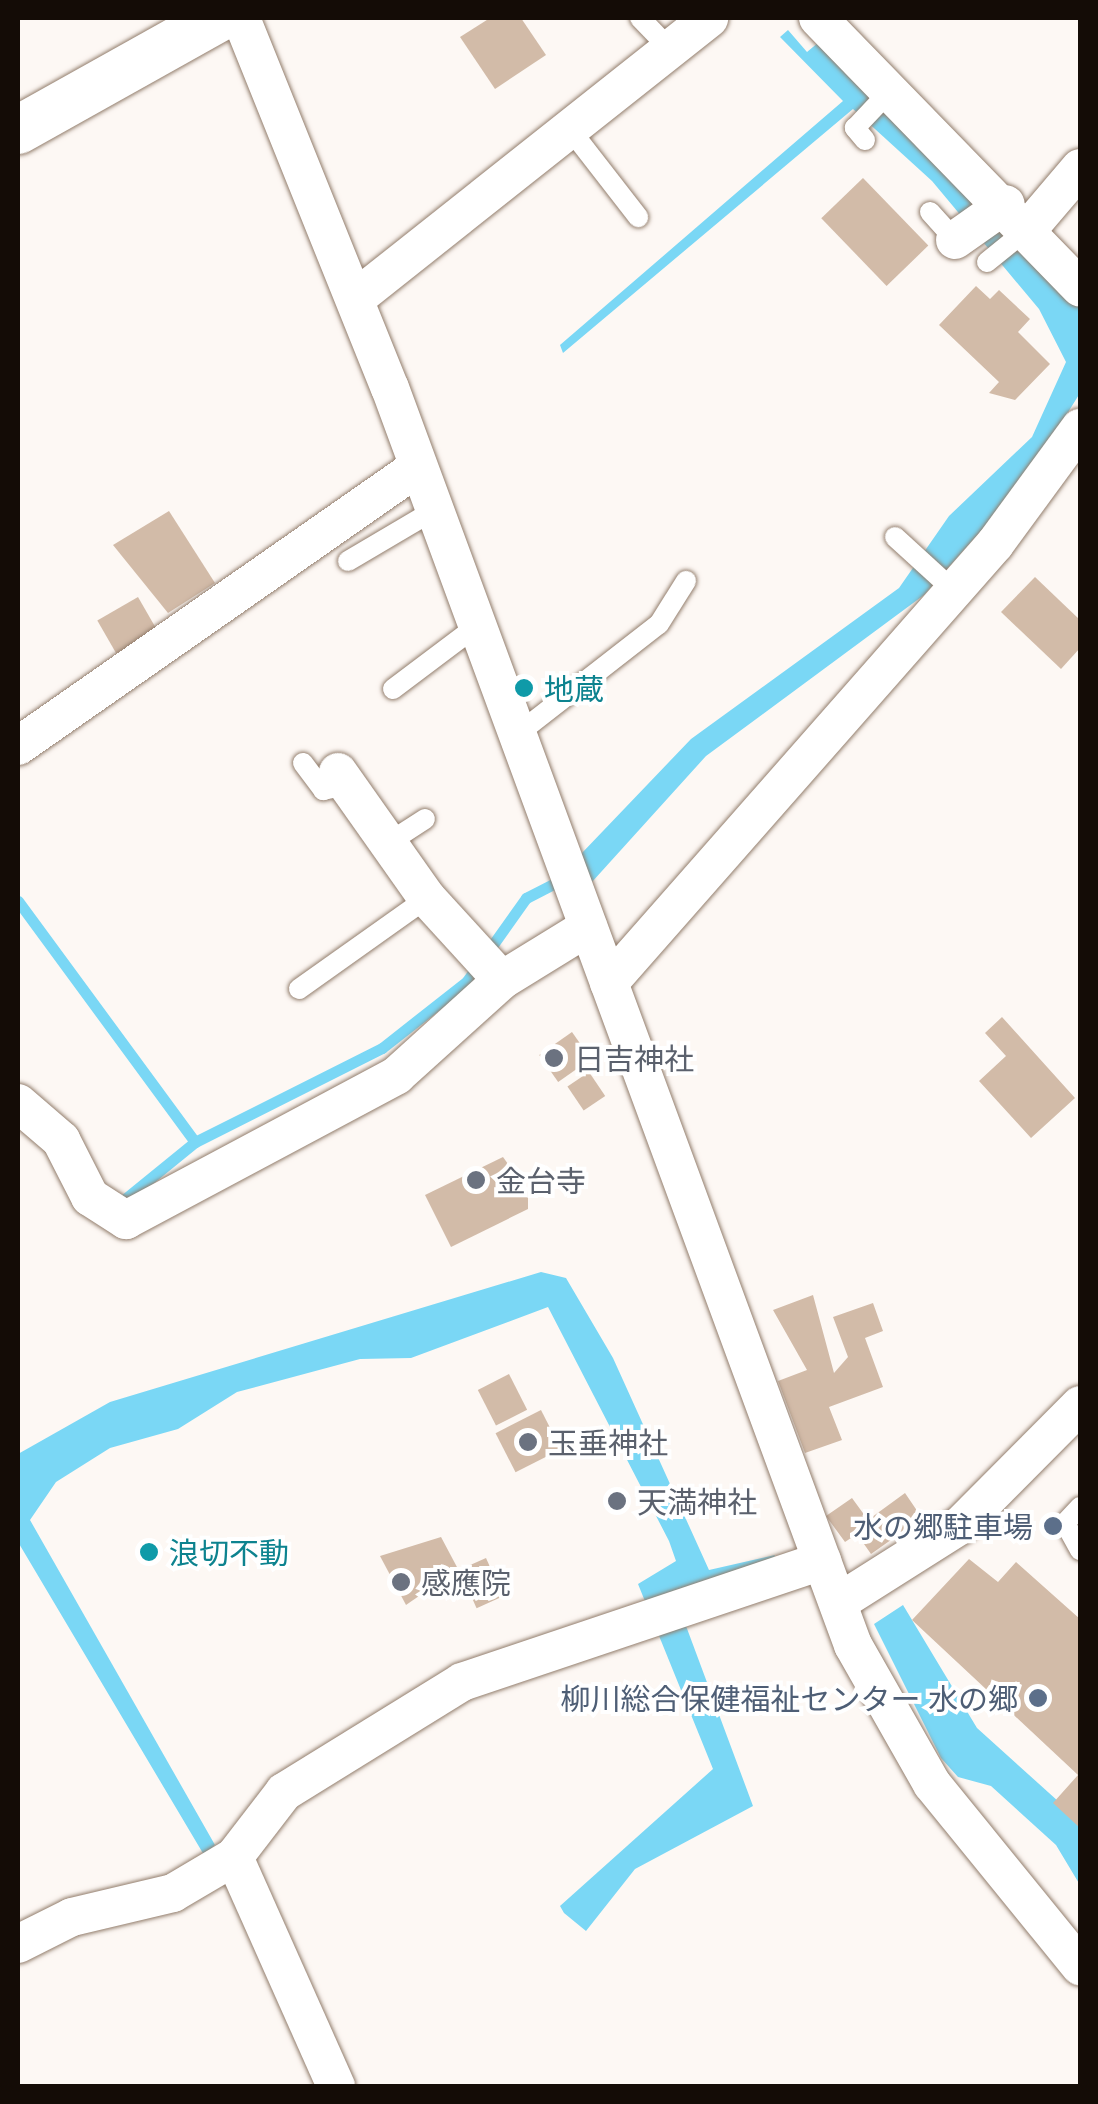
<!DOCTYPE html>
<meta charset="utf-8">
<style>
body{margin:0}
#map{position:relative;width:1098px;height:2104px;overflow:hidden;background:#fdf8f4;font-family:"Playfair Display","Noto Sans JP",serif}
div>[style]{position:absolute}
[style*='--x']{left:calc(var(--x)*1px);top:calc(var(--y)*1px);width:calc(var(--w)*1px);rotate:calc(var(--a)*1deg)}
.water>*{inset:0;background:#7ad7f5}
.stream>*{height:11px;margin:-5.5px;padding:0 5.5px;transform-origin:5.5px;border-radius:5.5px;background:#7ad7f5}
.building>*{inset:0;background:#d2bba8;transform-origin:0 0}
.roads{filter:drop-shadow(0 0 2px #927d6c) drop-shadow(0 0 2px #927d6c)}
.service>*{height:20px;margin:-10px;padding:0 10px;transform-origin:10px;border-radius:10px;background:#fff}
.minor>*{height:38px;margin:-19px;padding:0 19px;transform-origin:19px;border-radius:19px;background:#fff}
.tertiary>*{height:48px;margin:-24px;padding:0 24px;transform-origin:24px;border-radius:24px;background:#fff}
.dots>*{width:28px;height:28px;translate:-50% -50%;box-sizing:border-box;border:5px solid #fff;border-radius:50%}
span{translate:-50% -50%;white-space:nowrap;text-align:center;line-height:1.15;-webkit-text-stroke:8px #fff;paint-order:stroke}
.culture-label{font-size:30px;color:#0d838f}
.left{translate:0 -50%;text-align:left}
.worship-label{font-size:30px;color:#5b616d}
.service-label{font-size:30px;color:#4e5e75}
.right{translate:-100% -50%;text-align:right}
.frame{position:absolute;inset:0;border:20px solid #140c06;pointer-events:none}
</style>
<div id="map">
<div class="water">
<i style="clip-path:polygon(788px 30px,807px 52px,819px 42px,1063px 283px,1080px 309px,1080px 393px,1026px 480px,924px 595px,706px 756px,592px 882px,581px 854px,691px 739px,899px 588px,949px 516px,1032px 437px,1066px 362px,1039px 309px,932px 181px,853px 109px,563px 353px,560px 345px,843px 101px,780px 37px)"></i>
<i style="clip-path:polygon(541px 1272px,566px 1278px,613px 1358px,709px 1570px,775px 1555px,769px 1571px,676px 1599px,753px 1806px,635px 1869px,586px 1931px,564px 1913px,560px 1906px,713px 1769px,638px 1584px,676px 1561px,669px 1541px,548px 1307px,411px 1358px,360px 1359px,237px 1392px,178px 1429px,110px 1448px,56px 1482px,30px 1520px,215px 1845px,204px 1855px,18px 1542px,18px 1454px,110px 1402px)"></i>
<i style="clip-path:polygon(903px 1605px,977px 1728px,1069px 1811px,1080px 1829px,1080px 1885px,1056px 1845px,991px 1786px,958px 1777px,941px 1758px,874px 1624px)"></i>
</div>
<div class="stream">
<i style="--x:18;--y:901;--w:299;--a:53.7"></i>
<i style="--x:120;--y:1203;--w:97;--a:-39.1"></i>
<i style="--x:195;--y:1142;--w:209;--a:-26.7"></i>
<i style="--x:382;--y:1048;--w:108;--a:-38.2"></i>
<i style="--x:467;--y:981;--w:102;--a:-54.6"></i>
<i style="--x:526;--y:898;--w:44;--a:-27.1"></i>
</div>
<div class="building">
<i style="clip-path:polygon(490px 18px,521px 18px,546px 55px,495px 89px,460px 37px)"></i>
<i style="left:863px;top:178px;width:94px;height:58px;rotate:46deg"></i>
<i style="clip-path:polygon(976px 286px,990px 299px,999px 290px,1030px 319px,1018px 332px,1050px 364px,1015px 400px,989px 393px,999px 382px,939px 325px)"></i>
<i style="clip-path:polygon(169px 511px,215px 583px,168px 613px,113px 545px)"></i>
<i style="clip-path:polygon(1035px 577px,1080px 620px,1080px 648px,1061px 669px,1001px 612px)"></i>
<i style="left:138px;top:597px;width:38px;height:47px;rotate:60deg"></i>
<i style="clip-path:polygon(1002px 1017px,1075px 1098px,1031px 1138px,979px 1081px,1006px 1056px,985px 1033px)"></i>
<i style="left:572px;top:1032px;width:33px;height:40px;rotate:55deg"></i>
<i style="left:589px;top:1072px;width:29px;height:26px;rotate:56deg"></i>
<i style="clip-path:polygon(503px 1157px,528px 1192px,528px 1209px,451px 1247px,425px 1195px)"></i>
<i style="clip-path:polygon(813px 1295px,834px 1373px,848px 1357px,833px 1317px,873px 1303px,883px 1331px,865px 1338px,883px 1387px,829px 1407px,842px 1440px,805px 1453px,778px 1381px,807px 1370px,773px 1310px)"></i>
<i style="left:509px;top:1374px;width:40px;height:35px;rotate:63deg"></i>
<i style="left:541px;top:1410px;width:44px;height:51px;rotate:63deg"></i>
<i style="left:621px;top:1490px;width:17px;height:15px;rotate:65deg"></i>
<i style="clip-path:polygon(905px 1493px,922px 1518px,871px 1554px,857px 1534px,845px 1542px,826px 1516px,852px 1498px,868px 1520px)"></i>
<i style="clip-path:polygon(441px 1537px,458px 1569px,406px 1605px,380px 1556px)"></i>
<i style="left:486px;top:1558px;width:42px;height:29px;rotate:66deg"></i>
<i style="clip-path:polygon(969px 1559px,998px 1582px,1016px 1562px,1080px 1619px,1080px 1828px,1053px 1803px,1078px 1775px,912px 1620px)"></i>
</div>
<div class="roads">
<div class="service">
<i style="--x:640;--y:18;--w:42;--a:46"></i>
<i style="--x:569;--y:128;--w:113;--a:52.2"></i>
<i style="--x:865;--y:140;--w:16;--a:-130"></i>
<i style="--x:855;--y:128;--w:51;--a:-46.6"></i>
<i style="--x:930;--y:212;--w:38;--a:48"></i>
<i style="--x:987;--y:262;--w:54;--a:-39"></i>
<i style="--x:895;--y:537;--w:77;--a:42.4"></i>
<i style="--x:348;--y:561;--w:99;--a:-30.5"></i>
<i style="--x:393;--y:689;--w:101;--a:-37"></i>
<i style="--x:515;--y:736;--w:182;--a:-37.9"></i>
<i style="--x:659;--y:624;--w:51;--a:-57.9"></i>
<i style="--x:303;--y:763;--w:34;--a:53"></i>
<i style="--x:323;--y:790;--w:24;--a:-12"></i>
<i style="--x:388;--y:843;--w:44;--a:-33"></i>
<i style="--x:299;--y:989;--w:157;--a:-35.4"></i>
<i style="--x:1080;--y:1507;--w:22;--a:133"></i>
<i style="--x:1065;--y:1523;--w:31;--a:61"></i>
</div>
<div class="minor">
<i style="--x:241;--y:18;--w:399;--a:68.1"></i>
<i style="--x:390;--y:388;--w:1340;--a:69.78"></i>
<i style="--x:853;--y:1645;--w:160;--a:60.4"></i>
<i style="--x:932;--y:1784;--w:235;--a:50.9"></i>
<i style="--x:818;--y:18;--w:376;--a:45.8"></i>
<i style="--x:1029;--y:228;--w:79;--a:-49.6"></i>
<i style="--x:955;--y:240;--w:62;--a:-35.2"></i>
<i style="--x:355;--y:299;--w:452;--a:-38.4"></i>
<i style="--x:18;--y:746;--w:486;--a:-34.9"></i>
<i style="--x:338;--y:772;--w:154;--a:54.8"></i>
<i style="--x:427;--y:898;--w:111;--a:47.6"></i>
<i style="--x:609;--y:983;--w:585;--a:-48.68"></i>
<i style="--x:995;--y:544;--w:144;--a:-53.8"></i>
<i style="--x:18;--y:1103;--w:57;--a:40.7"></i>
<i style="--x:61;--y:1140;--w:64;--a:63"></i>
<i style="--x:90;--y:1197;--w:43;--a:32.6"></i>
<i style="--x:126;--y:1220;--w:307;--a:-28.1"></i>
<i style="--x:397;--y:1075;--w:142;--a:-42.1"></i>
<i style="--x:502;--y:980;--w:101;--a:-31.6"></i>
<i style="--x:839;--y:1602;--w:144;--a:-32.3"></i>
<i style="--x:961;--y:1525;--w:169;--a:-45.2"></i>
<i style="--x:234;--y:1857;--w:251;--a:66"></i>
<i style="--x:18;--y:1944;--w:60;--a:-26.6"></i>
<i style="--x:72;--y:1917;--w:104;--a:-13.4"></i>
<i style="--x:173;--y:1893;--w:71;--a:-30.5"></i>
<i style="--x:234;--y:1857;--w:82;--a:-52.4"></i>
<i style="--x:284;--y:1792;--w:209;--a:-31.7"></i>
<i style="--x:462;--y:1682;--w:380;--a:-18.6"></i>
</div>
<div class="tertiary">
<i style="--x:18;--y:130;--w:229;--a:-29.2"></i>
</div>
</div>
<div class="dots">
<i style="left:524px;top:688px;background:#0f9aa8"></i>
<i style="left:554px;top:1058px;background:#6b7280"></i>
<i style="left:476px;top:1180px;background:#6b7280"></i>
<i style="left:528px;top:1442px;background:#6b7280"></i>
<i style="left:617px;top:1501px;background:#6b7280"></i>
<i style="left:1053px;top:1526px;background:#5c6f8a"></i>
<i style="left:149px;top:1552px;background:#0f9aa8"></i>
<i style="left:401px;top:1582px;background:#6b7280"></i>
<i style="left:1038px;top:1698px;background:#5c6f8a"></i>
</div>
<div class="culture-label">
<span class="left" style="left:544px;top:688px">地蔵</span>
<span class="left" style="left:169px;top:1552px">浪切不動</span>
</div>
<div class="worship-label">
<span class="left" style="left:574px;top:1058px">日吉神社</span>
<span class="left" style="left:496px;top:1180px">金台寺</span>
<span class="left" style="left:548px;top:1442px">玉垂神社</span>
<span class="left" style="left:637px;top:1501px">天満神社</span>
<span class="left" style="left:421px;top:1582px">感應院</span>
</div>
<div class="service-label">
<span class="right" style="left:1033px;top:1526px">水の郷駐車場</span>
<span class="right" style="left:1018px;top:1698px">柳川総合保健福祉センター 水の郷</span>
</div>
<div class="frame"></div>
</div>
